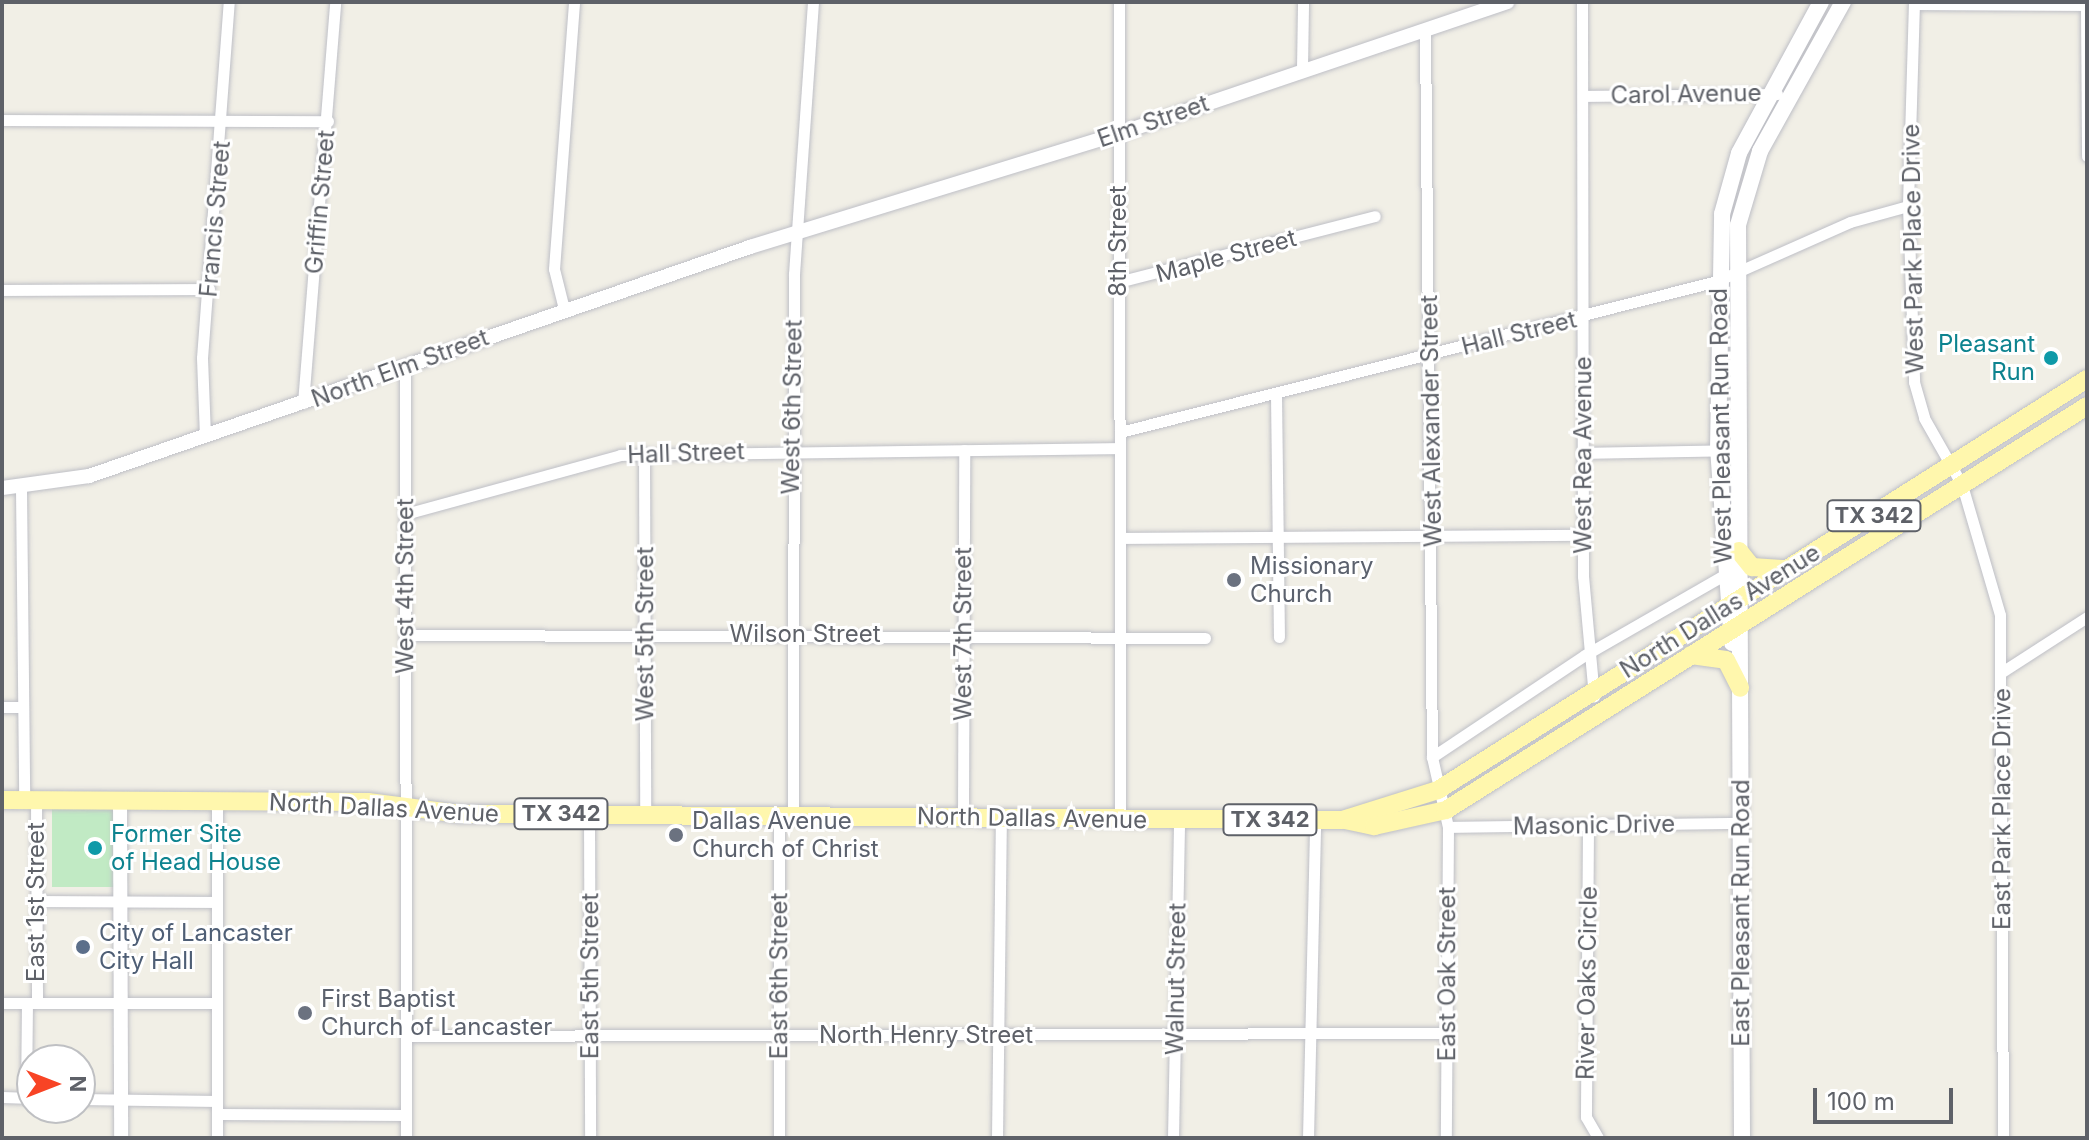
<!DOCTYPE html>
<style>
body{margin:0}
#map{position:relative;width:2089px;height:1140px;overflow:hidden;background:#f1efe6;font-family:Inter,sans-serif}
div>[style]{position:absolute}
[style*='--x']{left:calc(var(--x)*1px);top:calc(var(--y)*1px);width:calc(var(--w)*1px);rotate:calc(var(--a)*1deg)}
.green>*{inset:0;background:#c1eac4;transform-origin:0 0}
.roads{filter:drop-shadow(0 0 2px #bebfc6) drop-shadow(0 0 2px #bebfc6)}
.minor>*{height:11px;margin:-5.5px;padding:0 5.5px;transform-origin:5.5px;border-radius:5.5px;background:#fff}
.tertiary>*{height:14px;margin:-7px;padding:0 7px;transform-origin:7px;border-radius:7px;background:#fff}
.secondary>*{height:16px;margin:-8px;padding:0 8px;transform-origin:8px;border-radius:8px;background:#fff}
.primary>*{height:18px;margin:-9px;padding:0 9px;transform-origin:9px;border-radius:9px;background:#fff7ad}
.dots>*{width:22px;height:22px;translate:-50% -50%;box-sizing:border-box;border:4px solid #fff;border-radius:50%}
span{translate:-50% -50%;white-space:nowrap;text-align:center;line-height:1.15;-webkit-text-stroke:6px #fff;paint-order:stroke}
.shield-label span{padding:2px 6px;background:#fff;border:2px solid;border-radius:6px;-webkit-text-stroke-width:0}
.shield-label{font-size:22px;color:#5e6168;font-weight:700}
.street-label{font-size:24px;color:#5e6168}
.culture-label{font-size:24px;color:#0d838f}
.right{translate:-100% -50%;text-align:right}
.left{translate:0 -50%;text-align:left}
.worship-label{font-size:24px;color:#5b616d}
.service-label{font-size:24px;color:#4e5e75}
.frame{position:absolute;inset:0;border:4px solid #5e6168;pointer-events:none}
.north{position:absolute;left:16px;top:1044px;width:80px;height:80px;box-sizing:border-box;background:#fff;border:2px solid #bfc0c3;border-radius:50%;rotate:90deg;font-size:22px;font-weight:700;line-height:32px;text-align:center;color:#5e6168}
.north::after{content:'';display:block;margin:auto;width:28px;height:36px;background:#f84425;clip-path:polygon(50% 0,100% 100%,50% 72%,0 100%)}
.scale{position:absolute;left:1813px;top:1088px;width:140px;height:36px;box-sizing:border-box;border:4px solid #5e6168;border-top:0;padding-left:10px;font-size:24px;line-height:28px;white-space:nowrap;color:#5e6168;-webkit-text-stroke:6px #fff;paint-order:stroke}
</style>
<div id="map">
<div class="green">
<i style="left:52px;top:808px;width:62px;height:79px"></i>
</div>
<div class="roads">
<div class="minor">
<i style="--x:1119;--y:2;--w:816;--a:89.93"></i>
<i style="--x:1582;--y:2;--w:574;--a:89.9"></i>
<i style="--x:1583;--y:576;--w:121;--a:84.8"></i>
<i style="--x:1914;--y:2;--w:204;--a:91.7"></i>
<i style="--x:1908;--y:206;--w:176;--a:88"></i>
<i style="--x:1914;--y:382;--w:37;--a:74"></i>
<i style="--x:1924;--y:418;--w:77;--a:60.4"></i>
<i style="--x:1962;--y:485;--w:135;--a:73.7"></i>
<i style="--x:2000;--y:615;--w:523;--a:89.67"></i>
<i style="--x:1914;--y:4;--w:173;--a:0.3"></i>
<i style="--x:2086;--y:5;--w:151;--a:89.6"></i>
<i style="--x:1425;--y:30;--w:727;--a:89.45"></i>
<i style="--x:1432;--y:757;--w:72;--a:77.1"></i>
<i style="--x:1448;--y:827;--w:311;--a:90.4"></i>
<i style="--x:1302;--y:69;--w:67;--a:-89.1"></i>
<i style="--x:1583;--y:96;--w:194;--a:-0.6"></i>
<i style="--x:2;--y:120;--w:326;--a:0.2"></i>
<i style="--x:1118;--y:282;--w:265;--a:-14.4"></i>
<i style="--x:2;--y:290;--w:207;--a:-0.3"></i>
<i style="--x:564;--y:309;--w:41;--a:-104"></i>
<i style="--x:554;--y:269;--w:268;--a:-85.7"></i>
<i style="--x:405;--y:366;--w:772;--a:89.93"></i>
<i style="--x:1276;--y:394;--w:243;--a:89.3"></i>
<i style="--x:303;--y:403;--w:402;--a:-85.4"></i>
<i style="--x:1120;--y:432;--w:616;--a:-14.19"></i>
<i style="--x:1717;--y:281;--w:145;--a:-23.9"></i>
<i style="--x:1850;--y:222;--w:60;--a:-15.4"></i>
<i style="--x:205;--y:436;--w:78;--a:-92.2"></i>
<i style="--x:202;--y:358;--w:357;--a:-85.7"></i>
<i style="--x:644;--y:453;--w:362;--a:89.8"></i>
<i style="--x:1583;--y:453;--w:154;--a:-1.1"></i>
<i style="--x:21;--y:489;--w:311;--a:89.4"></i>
<i style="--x:405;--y:514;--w:223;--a:-15.3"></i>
<i style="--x:620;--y:455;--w:499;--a:-0.8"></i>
<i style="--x:1120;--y:538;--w:463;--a:-0.4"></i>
<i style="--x:405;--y:635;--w:800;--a:0.21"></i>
<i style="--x:2002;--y:672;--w:101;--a:-32.9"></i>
<i style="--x:2;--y:707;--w:21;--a:0"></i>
<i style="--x:1432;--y:757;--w:184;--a:-33.7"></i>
<i style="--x:1585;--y:655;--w:160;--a:-29.9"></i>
<i style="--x:36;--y:801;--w:202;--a:89.7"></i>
<i style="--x:793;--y:813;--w:539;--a:-89.89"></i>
<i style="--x:794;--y:274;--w:273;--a:-86"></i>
<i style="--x:589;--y:814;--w:324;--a:89.8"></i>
<i style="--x:779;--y:814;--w:324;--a:90"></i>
<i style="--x:963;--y:817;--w:367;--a:-89.8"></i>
<i style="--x:1588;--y:825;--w:292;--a:90.4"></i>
<i style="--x:1586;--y:1117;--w:24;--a:60"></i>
<i style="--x:1448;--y:827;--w:292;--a:-0.8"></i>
<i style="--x:37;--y:901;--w:180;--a:0.3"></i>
<i style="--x:2;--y:1003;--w:215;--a:0"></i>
<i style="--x:406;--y:1036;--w:1040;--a:-0.17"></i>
<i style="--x:2;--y:1097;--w:30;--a:2"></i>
<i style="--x:26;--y:1097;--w:94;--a:-89.4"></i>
<i style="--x:80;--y:1099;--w:137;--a:0.8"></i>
<i style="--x:217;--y:1114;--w:189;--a:0.3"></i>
<i style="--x:217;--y:1138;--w:336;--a:-90"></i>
<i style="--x:997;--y:1138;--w:320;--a:-89.3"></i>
<i style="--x:1173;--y:1138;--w:318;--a:-88.9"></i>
<i style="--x:1308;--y:1138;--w:316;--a:-88.7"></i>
</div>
<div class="tertiary">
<i style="--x:2;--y:488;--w:88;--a:-7.9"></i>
<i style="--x:89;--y:476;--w:700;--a:-19.11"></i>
<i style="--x:750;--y:247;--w:385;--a:-17.1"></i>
<i style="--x:1118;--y:134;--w:411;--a:-18.7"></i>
<i style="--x:120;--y:801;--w:337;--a:89.8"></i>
</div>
<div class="secondary">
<i style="--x:1732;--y:643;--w:194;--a:-94.1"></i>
<i style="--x:1718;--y:450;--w:236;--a:-89"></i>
<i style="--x:1722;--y:214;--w:63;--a:-74.4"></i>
<i style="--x:1739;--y:153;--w:172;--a:-61.5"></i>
<i style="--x:1742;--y:1138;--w:913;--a:-90.25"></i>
<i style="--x:1738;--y:225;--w:77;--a:-73.4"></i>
<i style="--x:1760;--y:151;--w:171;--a:-60.9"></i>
</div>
<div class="primary">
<i style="--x:1739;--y:551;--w:21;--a:51"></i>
<i style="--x:1752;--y:567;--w:30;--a:4"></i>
<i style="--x:1691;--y:655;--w:35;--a:8"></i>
<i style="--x:1726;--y:660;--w:31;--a:63"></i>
<i style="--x:2;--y:800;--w:366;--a:0.3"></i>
<i style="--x:368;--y:802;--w:94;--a:7.4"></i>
<i style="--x:461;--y:814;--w:881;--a:0.39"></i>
<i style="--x:1342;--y:820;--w:101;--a:-17.4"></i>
<i style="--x:1438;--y:790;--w:768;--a:-32.35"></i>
<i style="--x:1345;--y:820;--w:30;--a:12"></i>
<i style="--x:1374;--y:826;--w:74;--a:-12.5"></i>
<i style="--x:1446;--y:810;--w:758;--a:-32.22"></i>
</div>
</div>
<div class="dots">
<i style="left:2051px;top:358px;background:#0f9aa8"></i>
<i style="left:1234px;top:580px;background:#6b7280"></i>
<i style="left:676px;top:835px;background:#6b7280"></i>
<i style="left:95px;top:848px;background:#0f9aa8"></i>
<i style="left:83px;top:947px;background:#5c6f8a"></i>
<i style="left:305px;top:1013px;background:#6b7280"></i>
</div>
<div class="shield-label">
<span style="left:1874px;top:516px">TX 342</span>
<span style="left:561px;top:814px">TX 342</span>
<span style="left:1270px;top:820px">TX 342</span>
</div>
<div class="street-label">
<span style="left:1686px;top:94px;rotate:-1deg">Carol Avenue</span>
<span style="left:1153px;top:121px;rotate:-19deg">Elm Street</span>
<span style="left:320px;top:202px;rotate:-85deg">Griffin Street</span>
<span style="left:215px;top:219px;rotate:-85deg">Francis Street</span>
<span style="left:1118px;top:241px;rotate:-90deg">8th Street</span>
<span style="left:1913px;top:249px;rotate:-91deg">West Park Place Drive</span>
<span style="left:1226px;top:256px;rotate:-15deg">Maple Street</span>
<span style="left:1519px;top:333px;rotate:-14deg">Hall Street</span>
<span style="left:400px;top:368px;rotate:-20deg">North Elm Street</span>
<span style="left:792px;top:407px;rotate:-89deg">West 6th Street</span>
<span style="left:1431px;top:421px;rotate:-91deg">West Alexander Street</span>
<span style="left:1721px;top:426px;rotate:-91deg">West Pleasant Run Road</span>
<span style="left:686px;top:453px;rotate:-2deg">Hall Street</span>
<span style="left:1583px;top:455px;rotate:-90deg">West Rea Avenue</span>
<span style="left:405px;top:586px;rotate:-90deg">West 4th Street</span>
<span style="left:1720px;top:611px;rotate:-32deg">North Dallas Avenue</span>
<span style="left:645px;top:634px;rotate:-90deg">West 5th Street</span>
<span style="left:805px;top:634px">Wilson Street</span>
<span style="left:963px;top:634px;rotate:-90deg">West 7th Street</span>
<span style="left:384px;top:808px;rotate:3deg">North Dallas Avenue</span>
<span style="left:2002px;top:809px;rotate:-90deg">East Park Place Drive</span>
<span style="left:1032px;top:818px;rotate:1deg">North Dallas Avenue</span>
<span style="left:1594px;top:825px;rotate:-1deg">Masonic Drive</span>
<span style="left:36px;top:902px;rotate:-90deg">East 1st Street</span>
<span style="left:1741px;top:913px;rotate:-90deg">East Pleasant Run Road</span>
<span style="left:1447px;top:974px;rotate:-90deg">East Oak Street</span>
<span style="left:590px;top:976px;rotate:-90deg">East 5th Street</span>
<span style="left:779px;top:976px;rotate:-90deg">East 6th Street</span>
<span style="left:1176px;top:979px;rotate:-89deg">Walnut Street</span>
<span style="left:1587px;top:983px;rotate:-89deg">River Oaks Circle</span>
<span style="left:926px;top:1035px">North Henry Street</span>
</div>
<div class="culture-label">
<span class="right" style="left:2035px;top:358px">Pleasant<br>Run</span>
<span class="left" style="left:111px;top:848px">Former Site<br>of Head House</span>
</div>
<div class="worship-label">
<span class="left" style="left:1250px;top:580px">Missionary<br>Church</span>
<span class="left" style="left:692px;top:835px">Dallas Avenue<br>Church of Christ</span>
<span class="left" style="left:321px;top:1013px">First Baptist<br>Church of Lancaster</span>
</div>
<div class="service-label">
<span class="left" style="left:99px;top:947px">City of Lancaster<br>City Hall</span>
</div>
<div class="frame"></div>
<div class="north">N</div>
<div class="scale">100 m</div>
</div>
